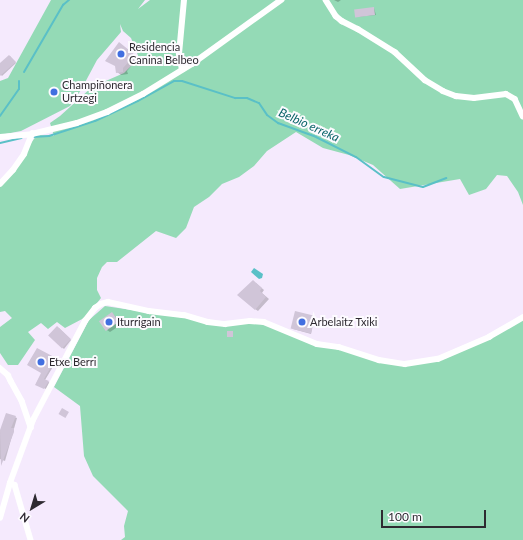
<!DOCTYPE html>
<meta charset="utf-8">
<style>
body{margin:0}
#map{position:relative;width:523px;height:540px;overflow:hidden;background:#f5eafd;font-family:Lato,sans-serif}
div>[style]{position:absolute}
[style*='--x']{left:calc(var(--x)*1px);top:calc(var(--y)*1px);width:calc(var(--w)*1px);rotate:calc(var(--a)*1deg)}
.green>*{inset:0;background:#94dab6}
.water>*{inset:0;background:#5ac0c7}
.shadow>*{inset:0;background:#0003}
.stream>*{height:2px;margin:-1px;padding:0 1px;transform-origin:1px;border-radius:1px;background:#5ac0c7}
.building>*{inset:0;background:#d0c5d8;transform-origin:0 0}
.street>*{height:5.5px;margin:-2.75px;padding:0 2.75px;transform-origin:2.75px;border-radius:2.75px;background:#fff}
.dots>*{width:11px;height:11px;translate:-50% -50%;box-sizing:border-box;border:2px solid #fdfbff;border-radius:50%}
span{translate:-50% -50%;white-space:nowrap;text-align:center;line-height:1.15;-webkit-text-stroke:4px #fdfbff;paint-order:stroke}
.poi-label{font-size:11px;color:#2e2a31}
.left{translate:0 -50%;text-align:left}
.water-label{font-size:12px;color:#096368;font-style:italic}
.north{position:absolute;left:12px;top:488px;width:40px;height:40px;-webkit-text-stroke:3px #fdfbff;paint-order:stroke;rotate:218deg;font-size:11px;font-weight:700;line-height:16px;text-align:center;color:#2e2a31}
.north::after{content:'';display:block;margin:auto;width:14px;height:18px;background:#2e2a31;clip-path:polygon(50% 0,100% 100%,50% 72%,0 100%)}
.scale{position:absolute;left:381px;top:510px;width:105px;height:18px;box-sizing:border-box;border:2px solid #2e2a31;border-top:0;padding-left:5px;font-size:12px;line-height:14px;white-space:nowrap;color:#2e2a31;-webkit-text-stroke:3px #fdfbff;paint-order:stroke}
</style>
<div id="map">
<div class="green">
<i style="clip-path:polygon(51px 0,145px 0,138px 9px,150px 0,523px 0,523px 205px,518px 192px,507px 176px,497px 175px,486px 189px,469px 195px,460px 179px,400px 189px,373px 165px,349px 155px,323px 148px,296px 132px,267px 151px,254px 166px,239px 177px,222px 184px,209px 197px,194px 207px,186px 228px,176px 238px,156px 231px,117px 262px,107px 262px,102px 267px,97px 278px,97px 290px,101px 298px,86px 317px,65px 328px,57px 322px,48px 329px,41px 323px,28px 332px,35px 340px,18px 365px,8px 365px,0 353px,0 327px,12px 318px,5px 311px,0 312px,0 184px,37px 135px,54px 136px,50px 123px,60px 116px,92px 87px,124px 73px,139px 58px,131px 38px,123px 31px,120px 24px,121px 32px,97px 60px,81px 90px,70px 106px,21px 131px,0 135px,0 81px,8px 78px)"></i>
<i style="clip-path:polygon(105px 306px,225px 324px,264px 322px,304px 339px,379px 360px,421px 363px,489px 337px,523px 316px,523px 540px,121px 540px,125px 537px,124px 526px,128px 511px,93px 476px,84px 456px,80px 406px,54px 387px,89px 320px)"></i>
</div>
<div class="water">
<i style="clip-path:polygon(254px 268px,263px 274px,262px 278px,259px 279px,251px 272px)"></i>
</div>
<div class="shadow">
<i style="clip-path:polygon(334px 0,341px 0,338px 2px)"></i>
<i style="clip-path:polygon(374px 8px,376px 15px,356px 17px)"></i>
<i style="clip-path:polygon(123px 46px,138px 58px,127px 71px,128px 74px,121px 75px,117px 72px)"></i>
<i style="clip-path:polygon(10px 56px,16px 63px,2px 76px,0 74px,0 64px)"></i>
<i style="clip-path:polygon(256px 283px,264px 290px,262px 293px,269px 299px,258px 311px,255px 309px)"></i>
<i style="clip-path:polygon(112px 313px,122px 324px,110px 332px,107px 330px)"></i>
<i style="clip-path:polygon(314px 317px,311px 334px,293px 329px)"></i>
<i style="clip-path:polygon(59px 328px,71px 340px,64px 349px,49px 335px)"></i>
<i style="clip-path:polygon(37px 349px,57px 360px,45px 380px,50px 383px,46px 389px,36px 384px,42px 373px)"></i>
<i style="clip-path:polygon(7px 414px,17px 418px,5px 461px,0 459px,0 432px)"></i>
</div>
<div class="stream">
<i style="--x:24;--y:72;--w:78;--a:-59.8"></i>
<i style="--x:63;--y:5;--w:8;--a:-40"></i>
<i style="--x:0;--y:116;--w:33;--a:-55"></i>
<i style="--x:19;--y:89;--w:8;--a:-90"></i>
<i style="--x:33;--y:137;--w:16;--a:-4"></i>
<i style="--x:49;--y:136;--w:48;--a:-18.1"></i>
<i style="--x:95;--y:121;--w:47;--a:-24.9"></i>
<i style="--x:138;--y:101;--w:41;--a:-29.1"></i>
<i style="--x:174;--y:81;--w:8;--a:0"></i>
<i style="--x:182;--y:81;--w:56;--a:17.8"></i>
<i style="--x:235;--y:98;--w:12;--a:0"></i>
<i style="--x:247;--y:98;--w:13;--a:23"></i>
<i style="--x:259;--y:103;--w:14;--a:56"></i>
<i style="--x:267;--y:115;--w:14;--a:36"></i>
<i style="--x:278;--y:123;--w:38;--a:20"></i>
<i style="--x:314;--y:136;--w:47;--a:26.6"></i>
<i style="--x:356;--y:157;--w:34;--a:36"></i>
<i style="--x:384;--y:177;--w:40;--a:14.4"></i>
<i style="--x:423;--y:187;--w:25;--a:-21"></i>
<i style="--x:0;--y:143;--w:22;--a:-13"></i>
</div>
<div class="building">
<i style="left:374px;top:7px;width:8px;height:20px;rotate:83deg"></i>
<i style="clip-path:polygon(119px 42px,135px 55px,123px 68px,123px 72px,116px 73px,115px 66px,105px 61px)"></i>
<i style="clip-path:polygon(9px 55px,16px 62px,0 76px,0 63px)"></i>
<i style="clip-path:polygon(253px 280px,262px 288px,260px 291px,266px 297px,255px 310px,237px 295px)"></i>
<i style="left:295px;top:311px;width:21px;height:18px;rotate:14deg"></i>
<i style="left:112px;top:312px;width:12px;height:16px;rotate:55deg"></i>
<i style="left:57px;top:326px;width:19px;height:13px;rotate:43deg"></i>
<i style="left:227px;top:331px;width:6px;height:6px"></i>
<i style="clip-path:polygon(37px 348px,56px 358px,44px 379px,49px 381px,44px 389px,35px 385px,41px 373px,27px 365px)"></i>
<i style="left:62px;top:408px;width:8px;height:7px;rotate:30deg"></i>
<i style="clip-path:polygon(6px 413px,16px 416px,11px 428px,14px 428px,14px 432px,1px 466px,0 430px)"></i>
</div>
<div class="street">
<i style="--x:326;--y:0;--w:19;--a:58"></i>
<i style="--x:336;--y:16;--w:8;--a:40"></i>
<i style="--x:342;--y:21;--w:18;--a:27"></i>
<i style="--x:358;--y:29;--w:44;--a:31.9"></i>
<i style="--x:395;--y:52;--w:41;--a:43"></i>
<i style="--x:425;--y:80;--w:21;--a:31"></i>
<i style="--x:443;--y:91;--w:14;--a:21"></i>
<i style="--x:456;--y:96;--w:18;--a:6"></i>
<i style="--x:474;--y:98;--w:32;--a:-7"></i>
<i style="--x:506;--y:94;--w:10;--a:29"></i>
<i style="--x:515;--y:99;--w:19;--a:65"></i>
<i style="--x:182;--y:70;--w:16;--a:-101"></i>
<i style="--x:179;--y:54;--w:54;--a:-84.7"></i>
<i style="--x:0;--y:137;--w:32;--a:-5"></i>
<i style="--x:32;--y:134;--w:46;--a:-13.7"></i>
<i style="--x:77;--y:123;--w:32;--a:-20"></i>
<i style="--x:107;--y:112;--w:40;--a:-26.6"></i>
<i style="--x:143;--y:94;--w:57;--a:-31.5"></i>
<i style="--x:192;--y:64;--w:110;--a:-35.7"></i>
<i style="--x:0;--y:184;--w:19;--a:-47"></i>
<i style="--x:13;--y:170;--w:19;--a:-55"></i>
<i style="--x:24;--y:154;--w:22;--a:-68"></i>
<i style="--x:0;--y:368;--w:11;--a:41"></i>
<i style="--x:8;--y:375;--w:7;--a:63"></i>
<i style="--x:11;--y:381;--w:23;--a:61"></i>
<i style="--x:22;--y:401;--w:28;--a:71"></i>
<i style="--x:10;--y:483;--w:5;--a:22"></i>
<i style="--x:15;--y:485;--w:57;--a:73.8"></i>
<i style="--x:0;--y:518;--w:36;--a:-74"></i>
<i style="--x:10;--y:483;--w:67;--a:-69.9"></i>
<i style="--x:33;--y:420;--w:112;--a:-62.3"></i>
<i style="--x:85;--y:321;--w:16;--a:-52"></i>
<i style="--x:95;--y:308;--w:7;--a:-34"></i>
<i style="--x:101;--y:304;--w:7;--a:-16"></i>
<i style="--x:108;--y:302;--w:42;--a:12.4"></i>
<i style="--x:149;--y:311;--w:35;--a:7"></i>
<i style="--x:184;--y:315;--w:25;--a:16"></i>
<i style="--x:208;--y:322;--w:17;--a:7"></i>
<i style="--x:225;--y:324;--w:25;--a:-7"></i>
<i style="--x:250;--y:321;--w:14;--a:4"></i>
<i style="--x:264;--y:322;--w:57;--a:22.5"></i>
<i style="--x:317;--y:344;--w:22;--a:8"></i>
<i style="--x:339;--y:347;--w:42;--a:18"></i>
<i style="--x:379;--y:360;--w:26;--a:9"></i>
<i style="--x:405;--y:364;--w:33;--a:-9"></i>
<i style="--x:438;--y:359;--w:56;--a:-23.3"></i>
<i style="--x:489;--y:337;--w:39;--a:-30"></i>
</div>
<div class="dots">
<i style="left:121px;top:54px;background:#416fe0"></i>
<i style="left:54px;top:92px;background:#416fe0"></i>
<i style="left:109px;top:322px;background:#416fe0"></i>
<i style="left:302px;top:322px;background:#416fe0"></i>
<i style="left:41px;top:362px;background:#416fe0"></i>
</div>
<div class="poi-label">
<span class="left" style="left:129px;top:54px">Residencia<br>Canina Belbeo</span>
<span class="left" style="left:62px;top:92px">Champiñonera<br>Urtzegi</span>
<span class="left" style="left:117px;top:322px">Iturrigain</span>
<span class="left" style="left:310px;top:322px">Arbelaitz Txiki</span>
<span class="left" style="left:49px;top:362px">Etxe Berri</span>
</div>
<div class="water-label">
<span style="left:309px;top:125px;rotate:24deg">Belbio erreka</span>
</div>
<div class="north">N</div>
<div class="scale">100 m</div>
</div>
